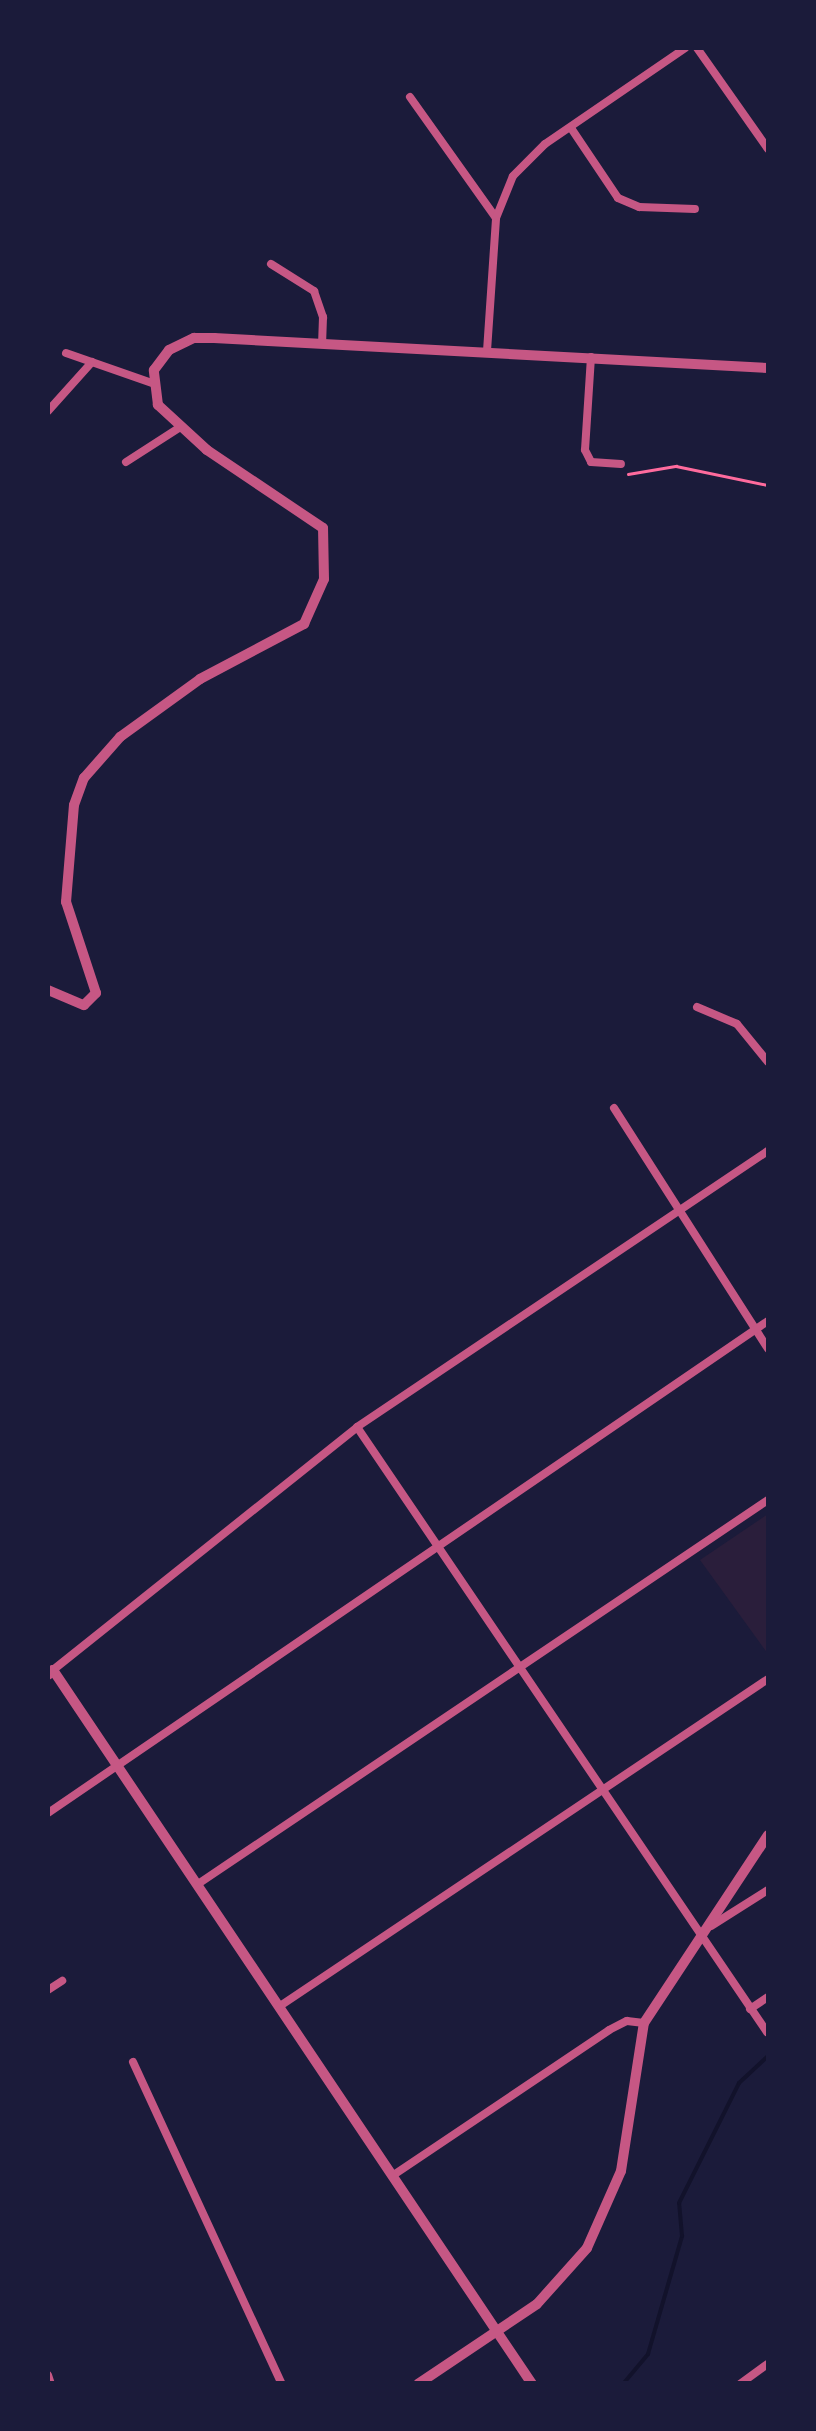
<!DOCTYPE html>
<style>
body{margin:0}
#map{position:relative;width:816px;height:2431px;overflow:hidden;background:#1b1b3a;font-family:"PT Sans Narrow",sans-serif}
div>[style]{position:absolute}
[style*='--x']{left:calc(var(--x)*1px);top:calc(var(--y)*1px);width:calc(var(--w)*1px);rotate:calc(var(--a)*1deg)}
.green>*{inset:0;background:#2a1e3b}
.stream>*{height:4px;margin:-2px;padding:0 2px;transform-origin:2px;border-radius:2px;background:#12122b}
.path>*{height:2.5px;margin:-1.25px;padding:0 1.25px;transform-origin:1.25px;border-radius:1.25px;background:#ff6b9d}
.minor>*{height:8px;margin:-4px;padding:0 4px;transform-origin:4px;border-radius:4px;background:#c65784}
.tertiary>*{height:10px;margin:-5px;padding:0 5px;transform-origin:5px;border-radius:5px;background:#c65784}
span{translate:-50% -50%;white-space:nowrap;text-align:center;line-height:1.15;-webkit-text-stroke:10px #1b1b3a;paint-order:stroke}
.frame{position:absolute;inset:0;border:50px solid #1b1b3a;pointer-events:none}
</style>
<div id="map">
<div class="green">
<i style="clip-path:polygon(768px 1514px,768px 1654px,700px 1560px)"></i>
</div>
<div class="stream">
<i style="--x:623;--y:2384;--w:39;--a:-50"></i>
<i style="--x:648;--y:2354;--w:123;--a:-73.9"></i>
<i style="--x:682;--y:2236;--w:33;--a:-95"></i>
<i style="--x:679;--y:2203;--w:134;--a:-63.4"></i>
<i style="--x:739;--y:2083;--w:40;--a:-43"></i>
</div>
<div class="path">
<i style="--x:628;--y:474;--w:49;--a:-9.5"></i>
<i style="--x:676;--y:466;--w:94;--a:11.7"></i>
</div>
<div class="minor">
<i style="--x:697;--y:48;--w:123;--a:54.9"></i>
<i style="--x:410;--y:97;--w:148;--a:54.6"></i>
<i style="--x:571;--y:128;--w:84;--a:56.1"></i>
<i style="--x:618;--y:198;--w:23;--a:23"></i>
<i style="--x:639;--y:207;--w:56;--a:2"></i>
<i style="--x:271;--y:264;--w:51;--a:32.1"></i>
<i style="--x:314;--y:291;--w:28;--a:71"></i>
<i style="--x:323;--y:317;--w:26;--a:92"></i>
<i style="--x:487;--y:351;--w:133;--a:-86.1"></i>
<i style="--x:496;--y:218;--w:45;--a:-68"></i>
<i style="--x:513;--y:176;--w:45;--a:-45"></i>
<i style="--x:545;--y:144;--w:170;--a:-34.4"></i>
<i style="--x:66;--y:353;--w:91;--a:19.2"></i>
<i style="--x:591;--y:357;--w:93;--a:93.7"></i>
<i style="--x:585;--y:450;--w:13;--a:63"></i>
<i style="--x:591;--y:462;--w:30;--a:4"></i>
<i style="--x:48;--y:411;--w:66;--a:-48.1"></i>
<i style="--x:126;--y:462;--w:63;--a:-32.7"></i>
<i style="--x:697;--y:1007;--w:43;--a:23"></i>
<i style="--x:737;--y:1024;--w:49;--a:50.8"></i>
<i style="--x:614;--y:1108;--w:286;--a:57.4"></i>
<i style="--x:357;--y:1427;--w:731;--a:55.88"></i>
<i style="--x:53;--y:1670;--w:389;--a:-38.6"></i>
<i style="--x:357;--y:1427;--w:495;--a:-33.9"></i>
<i style="--x:48;--y:1813;--w:872;--a:-34.35"></i>
<i style="--x:198;--y:1884;--w:687;--a:-33.97"></i>
<i style="--x:711;--y:1926;--w:67;--a:-32.3"></i>
<i style="--x:48;--y:1990;--w:17;--a:-33"></i>
<i style="--x:280;--y:2006;--w:587;--a:-33.83"></i>
<i style="--x:750;--y:2009;--w:22;--a:-34"></i>
<i style="--x:133;--y:2062;--w:355;--a:65.2"></i>
<i style="--x:395;--y:2174;--w:258;--a:-33.9"></i>
<i style="--x:609;--y:2030;--w:20;--a:-27"></i>
<i style="--x:627;--y:2021;--w:17;--a:7"></i>
<i style="--x:48;--y:2375;--w:9;--a:72"></i>
<i style="--x:740;--y:2384;--w:34;--a:-36"></i>
</div>
<div class="tertiary">
<i style="--x:48;--y:990;--w:39;--a:23"></i>
<i style="--x:84;--y:1005;--w:17;--a:-45"></i>
<i style="--x:96;--y:993;--w:96;--a:-108.2"></i>
<i style="--x:66;--y:902;--w:97;--a:-85.3"></i>
<i style="--x:74;--y:805;--w:29;--a:-70"></i>
<i style="--x:84;--y:778;--w:55;--a:-48.7"></i>
<i style="--x:120;--y:737;--w:99;--a:-35.9"></i>
<i style="--x:200;--y:679;--w:118;--a:-27.9"></i>
<i style="--x:304;--y:624;--w:49;--a:-66"></i>
<i style="--x:324;--y:579;--w:51;--a:-91.1"></i>
<i style="--x:323;--y:528;--w:140;--a:-146.1"></i>
<i style="--x:207;--y:450;--w:67;--a:-137.4"></i>
<i style="--x:158;--y:405;--w:35;--a:-97"></i>
<i style="--x:154;--y:370;--w:25;--a:-53"></i>
<i style="--x:169;--y:350;--w:28;--a:-26"></i>
<i style="--x:194;--y:338;--w:20;--a:0"></i>
<i style="--x:214;--y:338;--w:555;--a:3.1"></i>
<i style="--x:48;--y:1675;--w:7;--a:-45"></i>
<i style="--x:53;--y:1670;--w:860;--a:56.14"></i>
<i style="--x:418;--y:2384;--w:143;--a:-33.9"></i>
<i style="--x:537;--y:2304;--w:75;--a:-48.2"></i>
<i style="--x:587;--y:2248;--w:84;--a:-66.2"></i>
<i style="--x:621;--y:2171;--w:150;--a:-81.2"></i>
<i style="--x:644;--y:2023;--w:225;--a:-56.6"></i>
</div>
<div class="frame"></div>
</div>
